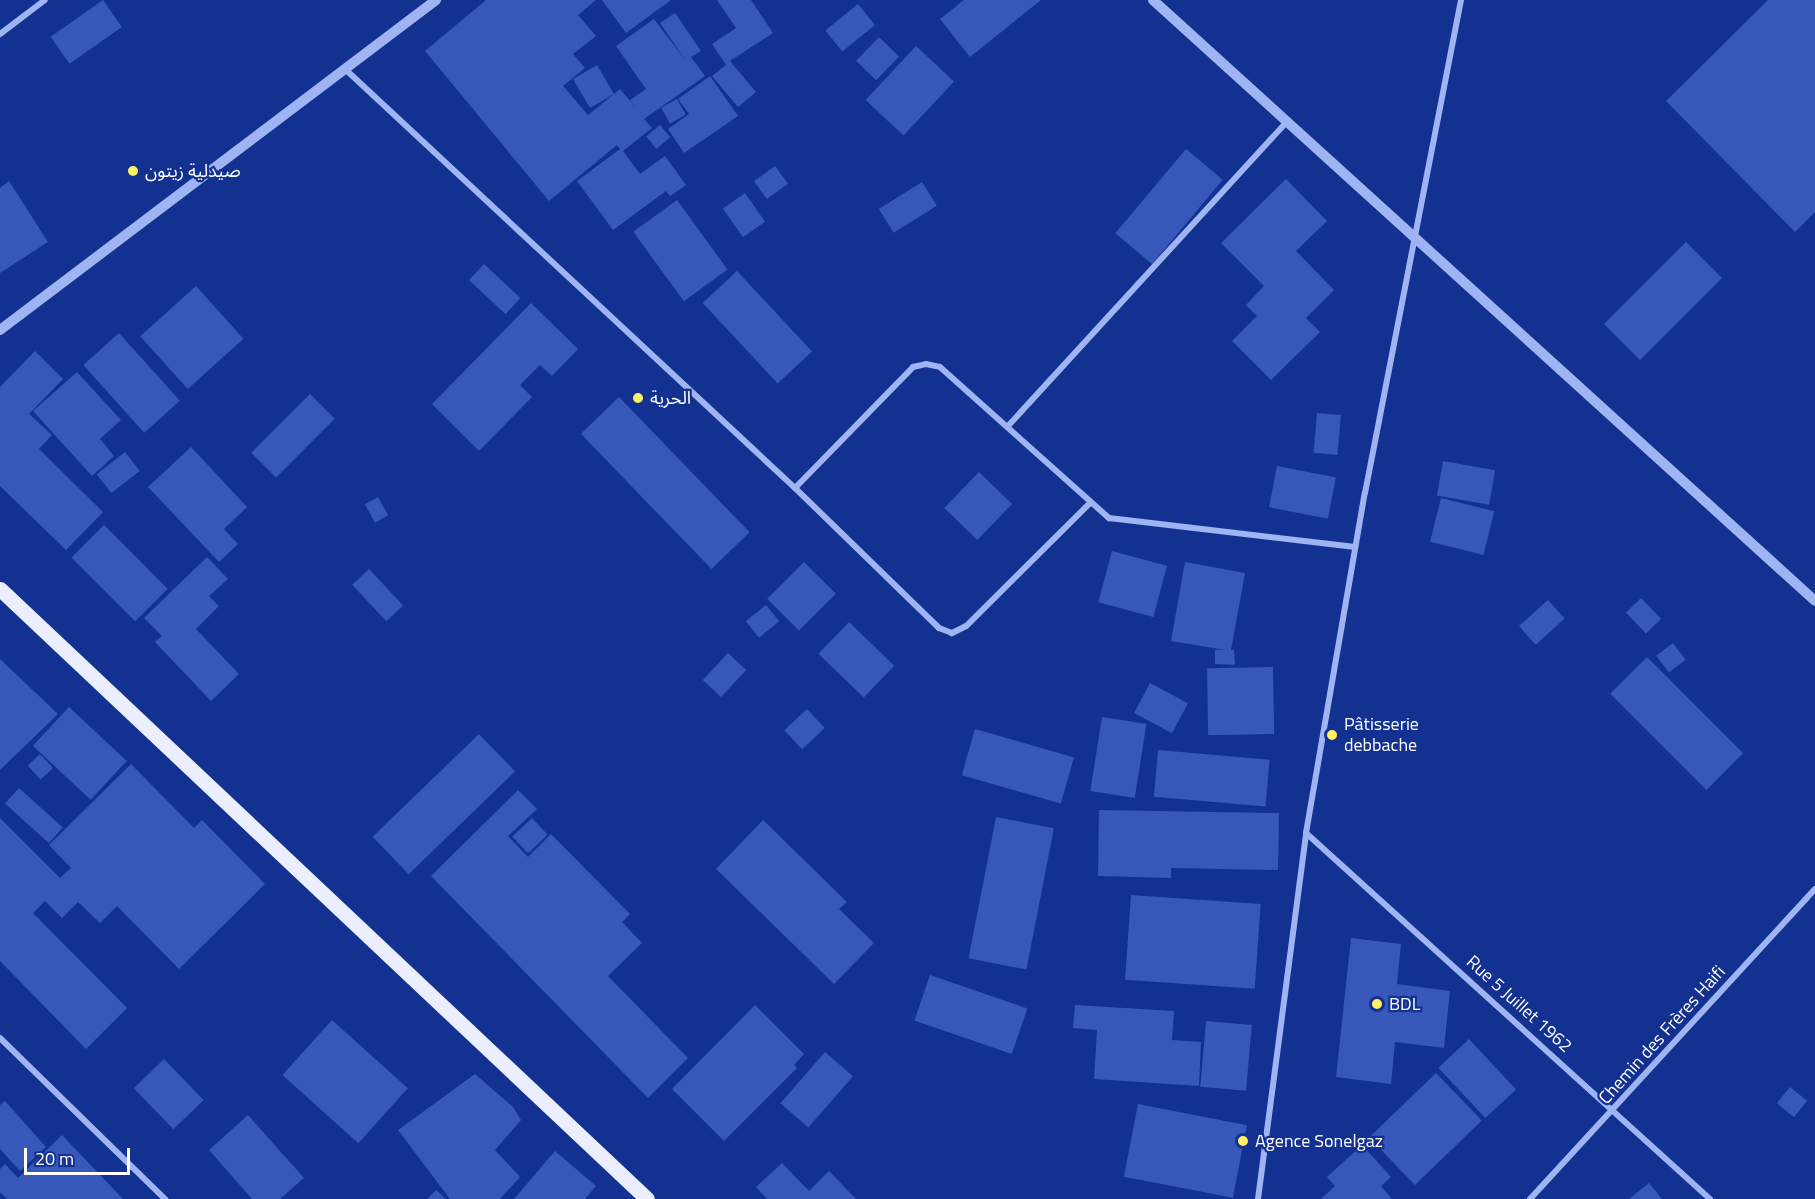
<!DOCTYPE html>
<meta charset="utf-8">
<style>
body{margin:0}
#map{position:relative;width:1815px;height:1199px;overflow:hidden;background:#133191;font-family:"Titillium Web","Noto Sans Arabic",sans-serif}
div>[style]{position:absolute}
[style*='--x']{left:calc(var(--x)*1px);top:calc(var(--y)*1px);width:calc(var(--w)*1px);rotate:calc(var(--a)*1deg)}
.building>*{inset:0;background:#3757b9;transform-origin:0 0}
.minor>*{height:6px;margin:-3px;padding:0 3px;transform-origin:3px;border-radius:3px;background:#9fb4f2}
.tertiary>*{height:10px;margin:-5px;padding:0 5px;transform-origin:5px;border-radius:5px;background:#9fb4f2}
.primary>*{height:15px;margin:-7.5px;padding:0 7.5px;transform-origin:7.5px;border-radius:7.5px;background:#eaeeff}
.dots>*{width:16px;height:16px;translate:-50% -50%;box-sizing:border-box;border:3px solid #133191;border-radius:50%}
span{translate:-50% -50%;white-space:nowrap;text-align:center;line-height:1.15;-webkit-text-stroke:4.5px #133191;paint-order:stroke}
.poi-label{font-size:18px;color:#fff}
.left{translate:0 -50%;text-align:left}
.street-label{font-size:18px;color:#fff}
.scale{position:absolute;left:24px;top:1148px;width:106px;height:27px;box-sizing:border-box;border:3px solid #fff;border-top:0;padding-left:8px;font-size:18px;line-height:21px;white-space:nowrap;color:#fff;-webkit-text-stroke:4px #133191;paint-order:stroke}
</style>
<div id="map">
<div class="building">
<i style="left:103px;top:0;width:33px;height:64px;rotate:55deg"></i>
<i style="clip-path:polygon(486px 0,596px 0,578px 15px,596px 36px,573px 54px,585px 68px,563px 86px,588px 115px,614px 94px,590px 108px,573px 79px,597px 65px,614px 94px,620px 89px,636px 108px,630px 100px,646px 89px,616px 46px,654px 19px,686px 61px,660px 23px,675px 13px,701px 51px,691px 57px,705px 76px,644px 119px,652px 128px,623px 151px,640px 174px,665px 156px,686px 185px,670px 196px,666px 191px,613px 230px,577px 181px,620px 149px,617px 145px,549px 201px,425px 51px)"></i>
<i style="clip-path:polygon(602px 0,671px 0,626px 33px)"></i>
<i style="clip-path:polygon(717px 0,751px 0,773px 33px,730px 61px,756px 92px,738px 107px,712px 76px,726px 65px,712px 44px,736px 28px)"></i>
<i style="clip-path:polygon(964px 0,1041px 0,970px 57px,940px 19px)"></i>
<i style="clip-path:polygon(1768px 0,1815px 0,1815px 212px,1795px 232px,1666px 101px)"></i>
<i style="left:858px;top:4px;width:27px;height:42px;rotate:51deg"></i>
<i style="left:879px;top:37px;width:28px;height:33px;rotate:44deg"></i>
<i style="left:916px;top:46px;width:52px;height:74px;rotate:43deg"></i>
<i style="clip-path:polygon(710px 76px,738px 116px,684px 153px,668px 129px,689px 114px,678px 99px)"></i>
<i style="left:677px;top:99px;width:18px;height:18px;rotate:61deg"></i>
<i style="left:660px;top:125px;width:16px;height:18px;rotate:50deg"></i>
<i style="left:1186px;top:149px;width:48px;height:110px;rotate:40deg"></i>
<i style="left:775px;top:166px;width:22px;height:26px;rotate:54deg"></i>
<i style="clip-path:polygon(1286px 179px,1327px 221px,1296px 251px,1334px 290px,1306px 318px,1320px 332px,1271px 380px,1232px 341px,1257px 316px,1246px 305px,1264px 286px,1221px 243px)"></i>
<i style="clip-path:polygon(9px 181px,48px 242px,0 273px,0 188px)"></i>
<i style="left:922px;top:182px;width:28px;height:51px;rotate:58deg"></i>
<i style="left:745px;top:193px;width:35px;height:27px;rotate:55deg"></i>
<i style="left:677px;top:200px;width:86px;height:54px;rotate:54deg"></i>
<i style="left:1686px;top:242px;width:51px;height:116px;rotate:45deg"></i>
<i style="left:484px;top:264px;width:50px;height:22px;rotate:43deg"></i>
<i style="left:737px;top:271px;width:110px;height:47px;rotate:47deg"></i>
<i style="left:196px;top:286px;width:71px;height:75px;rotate:48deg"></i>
<i style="clip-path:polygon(531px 303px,578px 349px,552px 376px,540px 365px,520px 385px,532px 397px,479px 451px,432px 404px)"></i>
<i style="left:119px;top:333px;width:91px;height:48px;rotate:48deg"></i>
<i style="clip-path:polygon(35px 351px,63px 379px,29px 414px,52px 435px,39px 449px,103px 512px,66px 550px,0 486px,0 387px)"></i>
<i style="clip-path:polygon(77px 372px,121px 420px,100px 439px,114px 456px,92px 476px,33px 411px)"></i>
<i style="left:310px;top:394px;width:35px;height:83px;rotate:45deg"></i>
<i style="left:619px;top:397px;width:188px;height:53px;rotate:46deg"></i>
<i style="left:1317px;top:413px;width:24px;height:40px;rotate:5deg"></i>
<i style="clip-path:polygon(191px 447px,247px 507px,224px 529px,238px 544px,219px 562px,148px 487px)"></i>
<i style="left:125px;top:452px;width:24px;height:36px;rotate:52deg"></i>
<i style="left:1443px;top:461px;width:53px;height:35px;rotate:10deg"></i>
<i style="left:1277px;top:466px;width:60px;height:42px;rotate:11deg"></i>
<i style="left:979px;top:472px;width:46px;height:50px;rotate:44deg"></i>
<i style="left:378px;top:497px;width:21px;height:15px;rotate:61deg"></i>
<i style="left:1441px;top:498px;width:55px;height:45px;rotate:14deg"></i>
<i style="left:104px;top:525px;width:90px;height:46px;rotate:45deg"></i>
<i style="left:1112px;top:551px;width:57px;height:53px;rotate:15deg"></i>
<i style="clip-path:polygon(207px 557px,228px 579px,209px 596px,219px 606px,196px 629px,239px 674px,211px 701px,155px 642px,162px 636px,144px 618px)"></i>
<i style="left:804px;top:562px;width:45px;height:52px;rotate:45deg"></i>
<i style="clip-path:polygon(1185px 562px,1245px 573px,1231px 650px,1234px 650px,1235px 665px,1215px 664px,1215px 650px,1225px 650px,1171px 641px)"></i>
<i style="left:369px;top:569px;width:50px;height:23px;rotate:47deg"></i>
<i style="left:1641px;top:598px;width:29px;height:21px;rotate:46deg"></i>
<i style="left:1548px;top:600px;width:25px;height:39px;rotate:48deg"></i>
<i style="left:766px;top:605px;width:21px;height:26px;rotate:51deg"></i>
<i style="left:849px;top:622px;width:63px;height:44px;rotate:44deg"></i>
<i style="left:1673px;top:643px;width:21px;height:21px;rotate:53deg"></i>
<i style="left:728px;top:653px;width:25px;height:37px;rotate:43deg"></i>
<i style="left:1647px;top:657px;width:136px;height:52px;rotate:45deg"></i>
<i style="clip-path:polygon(0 659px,58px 714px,0 770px)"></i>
<i style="left:1273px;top:667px;width:67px;height:66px;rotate:89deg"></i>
<i style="left:1150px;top:683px;width:43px;height:34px;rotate:28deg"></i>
<i style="left:69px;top:707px;width:79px;height:53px;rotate:43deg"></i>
<i style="left:807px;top:709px;width:26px;height:31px;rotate:47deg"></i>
<i style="left:1102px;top:717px;width:45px;height:75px;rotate:9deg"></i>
<i style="left:975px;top:729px;width:103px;height:48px;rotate:16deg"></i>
<i style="left:479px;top:734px;width:52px;height:148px;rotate:46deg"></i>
<i style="left:1158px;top:750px;width:112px;height:47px;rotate:5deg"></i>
<i style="left:40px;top:754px;width:19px;height:17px;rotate:47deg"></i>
<i style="clip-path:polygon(131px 764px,194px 828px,202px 820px,265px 884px,179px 969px,117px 906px,100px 923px,78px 902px,62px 918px,45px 901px,33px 913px,127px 1008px,86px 1049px,0 961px,0 818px,60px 878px,71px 868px,49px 845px)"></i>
<i style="left:19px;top:788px;width:59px;height:21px;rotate:42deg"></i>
<i style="clip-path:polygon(518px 790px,537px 809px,508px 836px,528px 857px,551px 834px,630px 914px,622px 922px,642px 943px,608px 976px,688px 1058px,648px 1098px,431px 876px)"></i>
<i style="clip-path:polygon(1099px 810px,1279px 813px,1278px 870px,1171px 868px,1171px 878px,1098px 876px)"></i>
<i style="left:996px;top:817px;width:59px;height:144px;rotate:11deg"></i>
<i style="left:532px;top:818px;width:23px;height:27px;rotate:47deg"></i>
<i style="clip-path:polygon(763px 820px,847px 902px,839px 909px,874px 943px,834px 984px,716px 869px)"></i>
<i style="left:1131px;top:895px;width:130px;height:85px;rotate:4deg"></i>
<i style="clip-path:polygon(1351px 938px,1401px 944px,1397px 984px,1450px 991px,1444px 1048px,1395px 1042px,1391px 1084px,1336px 1077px)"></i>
<i style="left:930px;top:975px;width:103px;height:48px;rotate:19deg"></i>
<i style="clip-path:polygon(755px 1005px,804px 1054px,794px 1065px,797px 1068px,724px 1141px,672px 1089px)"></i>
<i style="clip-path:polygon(1075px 1005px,1174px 1011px,1172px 1040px,1201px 1042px,1199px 1086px,1094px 1079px,1097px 1030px,1073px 1028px)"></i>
<i style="left:332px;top:1020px;width:102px;height:74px;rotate:42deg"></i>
<i style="left:1206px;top:1021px;width:46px;height:66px;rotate:5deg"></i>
<i style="left:1469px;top:1039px;width:69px;height:42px;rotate:47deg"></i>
<i style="left:825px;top:1052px;width:37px;height:68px;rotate:41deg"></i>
<i style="left:164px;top:1059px;width:57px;height:42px;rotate:46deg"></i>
<i style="left:1436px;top:1073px;width:66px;height:93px;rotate:46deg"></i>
<i style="clip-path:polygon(475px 1074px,513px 1107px,521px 1120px,495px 1150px,520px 1177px,500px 1199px,450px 1199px,398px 1130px)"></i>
<i style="left:1790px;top:1087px;width:22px;height:21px;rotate:39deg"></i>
<i style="clip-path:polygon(5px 1101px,46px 1147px,20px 1171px,0 1149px,0 1105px)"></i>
<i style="left:1138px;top:1104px;width:111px;height:74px;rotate:11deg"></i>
<i style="clip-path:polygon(248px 1115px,304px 1178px,280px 1199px,252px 1199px,209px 1150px)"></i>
<i style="clip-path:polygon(62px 1135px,123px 1199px,7px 1199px,0 1192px,0 1169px,5px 1164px,18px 1178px)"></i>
<i style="clip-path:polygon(1362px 1145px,1391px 1177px,1381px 1186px,1392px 1199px,1321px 1199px,1335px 1186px,1327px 1177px)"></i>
<i style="clip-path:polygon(555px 1151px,596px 1186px,585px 1199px,514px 1199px)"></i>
<i style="clip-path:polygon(782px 1163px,809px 1191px,829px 1171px,856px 1199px,767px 1199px,756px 1187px)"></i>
<i style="clip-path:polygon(1649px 1183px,1662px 1199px,1629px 1199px)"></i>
<i style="clip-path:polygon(436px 1190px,446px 1199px,427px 1199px)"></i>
</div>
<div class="minor">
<i style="--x:0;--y:34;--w:56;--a:-37.1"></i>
<i style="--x:345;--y:69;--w:615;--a:42.96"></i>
<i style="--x:1008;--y:426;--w:411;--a:-47.5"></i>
<i style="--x:1091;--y:502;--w:176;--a:135.2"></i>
<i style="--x:966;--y:626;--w:16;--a:153"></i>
<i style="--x:952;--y:633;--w:14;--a:-159"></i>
<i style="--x:939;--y:628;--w:201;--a:-135.8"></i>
<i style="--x:795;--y:488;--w:169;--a:-45.7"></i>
<i style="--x:913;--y:367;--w:13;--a:-13"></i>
<i style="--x:926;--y:364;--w:14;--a:12"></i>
<i style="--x:940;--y:367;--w:227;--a:41.8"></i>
<i style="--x:1109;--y:518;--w:248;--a:6.7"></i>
<i style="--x:1306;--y:833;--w:545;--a:42.17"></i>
<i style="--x:0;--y:1038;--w:231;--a:44.3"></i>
<i style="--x:1258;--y:1199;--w:369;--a:-82.5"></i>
<i style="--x:1306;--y:833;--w:345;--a:-80.2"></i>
<i style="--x:1365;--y:493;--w:502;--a:-78.98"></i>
<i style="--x:1530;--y:1199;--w:421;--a:-47.4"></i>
</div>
<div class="tertiary">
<i style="--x:1153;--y:0;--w:894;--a:42.23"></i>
<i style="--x:0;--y:330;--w:547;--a:-37.12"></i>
</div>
<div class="primary">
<i style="--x:0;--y:589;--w:889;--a:43.31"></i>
</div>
<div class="dots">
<i style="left:133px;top:171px;background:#fff160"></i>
<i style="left:638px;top:398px;background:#fff160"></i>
<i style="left:1332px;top:735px;background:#fff160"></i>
<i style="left:1377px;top:1004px;background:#fff160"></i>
<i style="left:1243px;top:1141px;background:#fff160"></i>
</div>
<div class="poi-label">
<span class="left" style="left:145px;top:171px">صيدلية زيتون</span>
<span class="left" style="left:650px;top:398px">الحرية</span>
<span class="left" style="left:1344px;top:735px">Pâtisserie<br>debbache</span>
<span class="left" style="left:1389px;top:1004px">BDL</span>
<span class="left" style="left:1255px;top:1141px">Agence Sonelgaz</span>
</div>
<div class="street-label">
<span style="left:1519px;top:1004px;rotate:42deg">Rue 5 Juillet 1962</span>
<span style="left:1662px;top:1035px;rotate:-48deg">Chemin des Frères Haifi</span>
</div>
<div class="scale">20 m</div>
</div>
